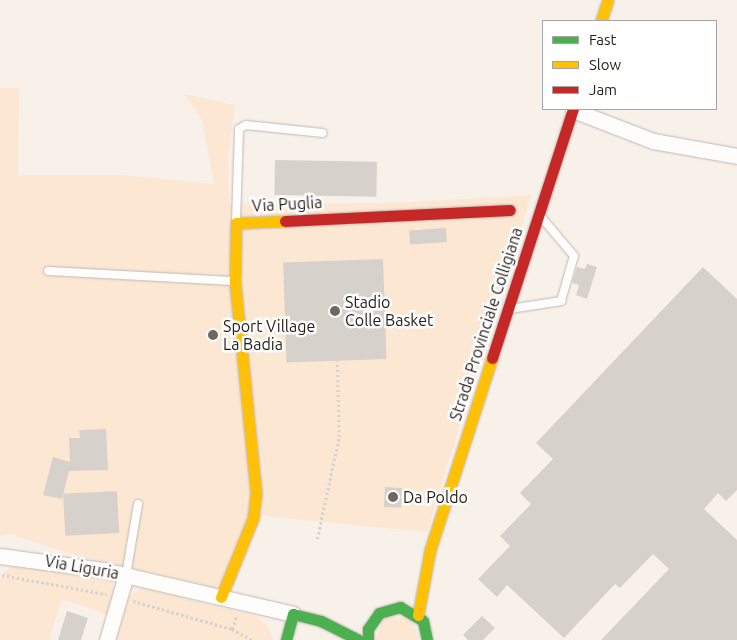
<!DOCTYPE html>
<style>
body{margin:0}
#map{position:relative;width:737px;height:640px;overflow:hidden;background:#f8f1ea;font-family:Ubuntu,sans-serif}
div>[style]{position:absolute}
[style*='--x']{left:calc(var(--x)*1px);top:calc(var(--y)*1px);width:calc(var(--w)*1px);rotate:calc(var(--a)*1deg)}
.green>*{inset:0;background:#fce7d3}
.building>*{inset:0;background:#d7d1cb;transform-origin:0 0}
.path>*{height:2.5px;margin-top:-1.25px;transform-origin:0;background:repeating-linear-gradient(90deg,#d5d2d0 0 2.5px,transparent 0 5px)}
.roads{filter:drop-shadow(0 0 1px #bfb8b2) drop-shadow(0 0 1px #bfb8b2)}
.lane>*{height:8px;margin:-4px;padding:0 4px;transform-origin:4px;border-radius:4px;background:#fefdfc}
.street>*{height:15px;margin:-7.5px;padding:0 7.5px;transform-origin:7.5px;border-radius:7.5px;background:#fefdfc}
.fast>*{height:11px;margin:-5.5px;padding:0 5.5px;transform-origin:5.5px;border-radius:5.5px;background:#4caf50}
.slow>*{height:11px;margin:-5.5px;padding:0 5.5px;transform-origin:5.5px;border-radius:5.5px;background:#ffc107}
.jam>*{height:11px;margin:-5.5px;padding:0 5.5px;transform-origin:5.5px;border-radius:5.5px;background:#c62828}
.dots>*{width:14px;height:14px;translate:-50% -50%;box-sizing:border-box;border:2px solid #fff;border-radius:50%}
span{translate:-50% -50%;white-space:nowrap;text-align:center;line-height:1.15;-webkit-text-stroke:5px #fff;paint-order:stroke}
.street-label{font-size:16px;color:#231d18}
.poi-label{font-size:16px;color:#231d18}
.left{translate:0 -50%;text-align:left}
.legend{position:absolute;left:542px;top:20px;width:175px;height:90px;box-sizing:border-box;background:#fff;border:1px solid #a7a5a3;margin:0;padding:6px 9px;list-style:none;font-size:15px;color:#231d18}
.legend li{display:flex;align-items:center;gap:10px;height:25px}
.legend b{width:25px;border:1px solid #a7a5a3}
</style>
<div id="map">
<div class="green">
<i style="clip-path:polygon(0 88px,19px 88px,18px 175px,124px 175px,214px 184px,202px 119px,184px 94px,235px 105px,228px 157px,229px 204px,392px 203px,531px 195px,427px 532px,262px 516px,232px 591px,70px 554px,10px 534px,0 536px)"></i>
<i style="clip-path:polygon(23px 566px,112px 581px,115px 588px,108px 615px,62px 599px,49px 640px,0 640px,0 579px,9px 567px)"></i>
<i style="clip-path:polygon(142px 588px,256px 616px,268px 626px,273px 640px,115px 640px,130px 595px)"></i>
<i style="clip-path:polygon(383px 618px,411px 618px,419px 640px,376px 640px)"></i>
</div>
<div class="building">
<i style="left:275px;top:160px;width:102px;height:35px;rotate:1deg"></i>
<i style="left:446px;top:228px;width:14px;height:37px;rotate:86deg"></i>
<i style="left:383px;top:259px;width:100px;height:100px;rotate:88deg"></i>
<i style="clip-path:polygon(587px 264px,597px 267px,587px 299px,576px 295px,579px 285px,572px 283px,577px 267px,585px 269px)"></i>
<i style="clip-path:polygon(703px 267px,737px 299px,737px 490px,726px 501px,718px 493px,704px 509px,737px 540px,737px 640px,601px 640px,669px 569px,653px 554px,620px 588px,615px 584px,564px 638px,507px 585px,497px 597px,478px 579px,510px 546px,500px 536px,531px 504px,520px 493px,553px 459px,536px 443px)"></i>
<i style="clip-path:polygon(106px 429px,108px 470px,69px 471px,62px 499px,43px 495px,53px 457px,70px 462px,69px 438px,80px 438px,79px 430px)"></i>
<i style="left:385px;top:487px;width:17px;height:20px;rotate:3deg"></i>
<i style="left:117px;top:491px;width:42px;height:54px;rotate:87deg"></i>
<i style="clip-path:polygon(67px 611px,88px 618px,81px 640px,58px 640px)"></i>
<i style="clip-path:polygon(482px 616px,495px 628px,483px 640px,468px 640px,463px 635px)"></i>
</div>
<div class="path">
<i style="--x:317;--y:539;--w:104;--a:-77.8"></i>
<i style="--x:339;--y:437;--w:76;--a:-91.5"></i>
<i style="--x:2;--y:575;--w:106;--a:10.4"></i>
<i style="--x:133;--y:601;--w:103;--a:15.8"></i>
<i style="--x:232;--y:629;--w:23;--a:29"></i>
<i style="--x:232;--y:629;--w:15;--a:-70"></i>
</div>
<div class="roads">
<div class="lane">
<i style="--x:236;--y:221;--w:92;--a:-88.1"></i>
<i style="--x:239;--y:129;--w:8;--a:-30"></i>
<i style="--x:246;--y:125;--w:77;--a:5.9"></i>
<i style="--x:48;--y:271;--w:185;--a:3.1"></i>
<i style="--x:510;--y:309;--w:52;--a:-8.9"></i>
<i style="--x:561;--y:301;--w:47;--a:-73.9"></i>
<i style="--x:574;--y:256;--w:50;--a:-130.1"></i>
<i style="--x:126;--y:575;--w:72;--a:-80.4"></i>
</div>
<div class="street">
<i style="--x:573;--y:110;--w:86;--a:21.2"></i>
<i style="--x:653;--y:141;--w:85;--a:10.1"></i>
<i style="--x:0;--y:556;--w:104;--a:7.7"></i>
<i style="--x:103;--y:570;--w:195;--a:13"></i>
<i style="--x:107;--y:640;--w:68;--a:-73.7"></i>
</div>
<div class="fast">
<i style="--x:286;--y:640;--w:27;--a:-75"></i>
<i style="--x:293;--y:614;--w:29;--a:14"></i>
<i style="--x:321;--y:621;--w:42;--a:26.6"></i>
<i style="--x:368;--y:640;--w:11;--a:-90"></i>
<i style="--x:368;--y:629;--w:19;--a:-55"></i>
<i style="--x:379;--y:613;--w:22;--a:-16"></i>
<i style="--x:400;--y:607;--w:27;--a:31"></i>
<i style="--x:423;--y:621;--w:19;--a:78"></i>
</div>
<div class="slow">
<i style="--x:601;--y:21;--w:22;--a:-72"></i>
<i style="--x:221;--y:597;--w:85;--a:-67.9"></i>
<i style="--x:253;--y:518;--w:25;--a:-83"></i>
<i style="--x:256;--y:493;--w:213;--a:-95.7"></i>
<i style="--x:235;--y:281;--w:58;--a:-89"></i>
<i style="--x:236;--y:223;--w:49;--a:-2.3"></i>
<i style="--x:418;--y:615;--w:66;--a:-79.5"></i>
<i style="--x:430;--y:550;--w:202;--a:-72.1"></i>
</div>
<div class="jam">
<i style="--x:285;--y:221;--w:225;--a:-2.8"></i>
<i style="--x:492;--y:358;--w:262;--a:-72"></i>
</div>
</div>
<div class="dots">
<i style="left:335px;top:311px;background:#6e6762"></i>
<i style="left:213px;top:335px;background:#6e6762"></i>
<i style="left:393px;top:497px;background:#6e6762"></i>
</div>
<div class="street-label">
<span style="left:287px;top:204px;rotate:-3deg">Via Puglia</span>
<span style="left:486px;top:324px;rotate:-72deg">Strada Provinciale Colligiana</span>
<span style="left:82px;top:567px;rotate:10deg">Via Liguria</span>
</div>
<div class="poi-label">
<span class="left" style="left:345px;top:311px">Stadio<br>Colle Basket</span>
<span class="left" style="left:223px;top:335px">Sport Village<br>La Badia</span>
<span class="left" style="left:403px;top:497px">Da Poldo</span>
</div>
<ul class="legend">
<li><b style="height:6px;background:#4caf50"></b>Fast</li>
<li><b style="height:6px;background:#ffc107"></b>Slow</li>
<li><b style="height:6px;background:#c62828"></b>Jam</li>
</ul>
</div>
